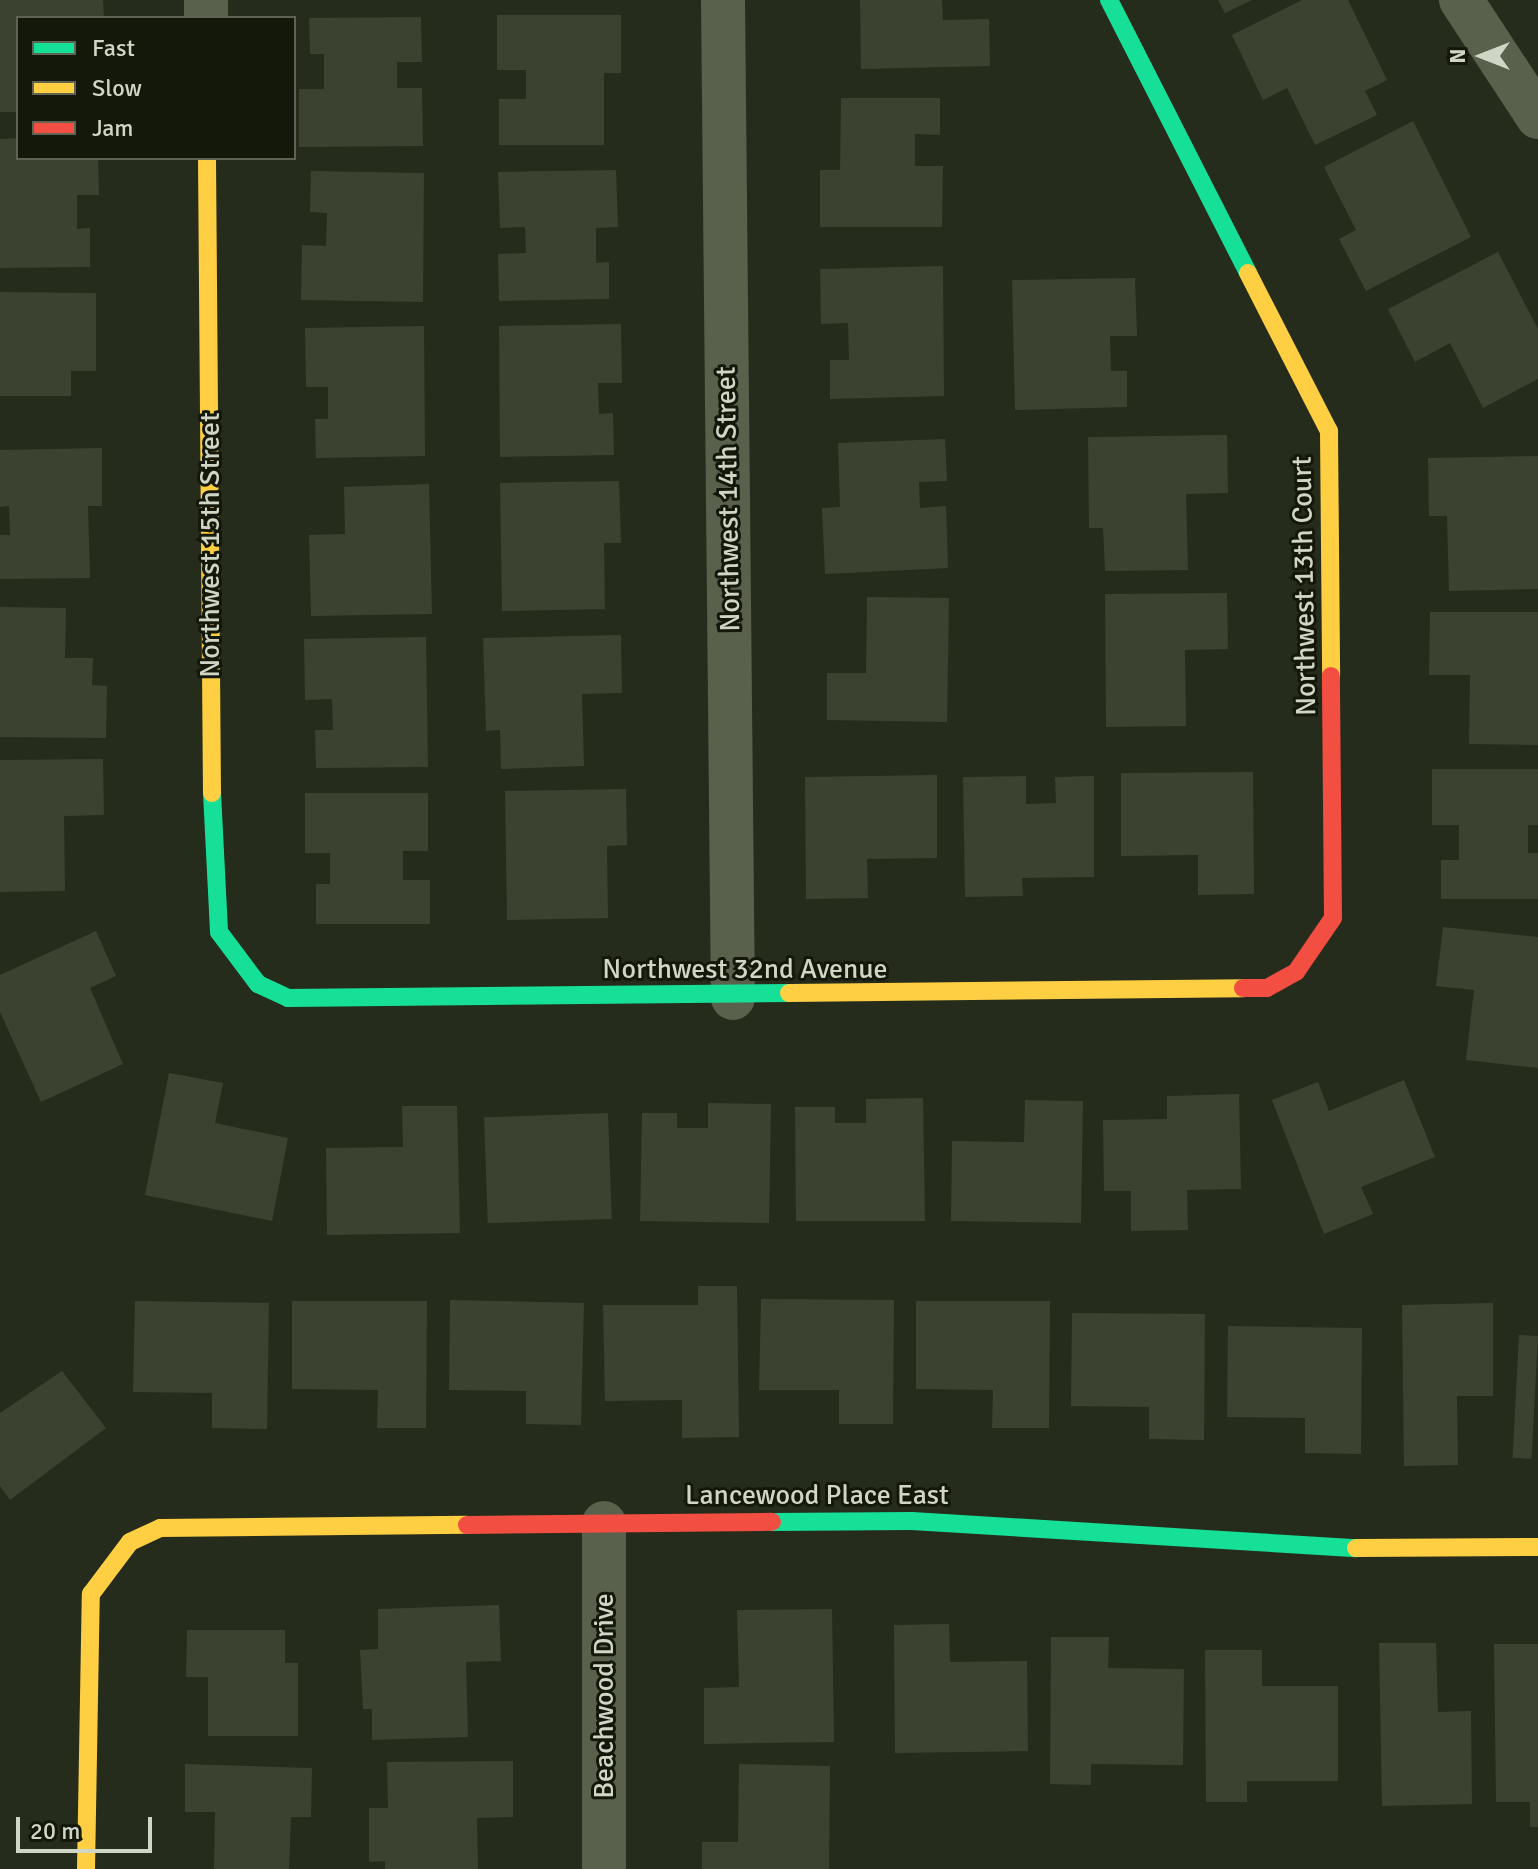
<!DOCTYPE html>
<style>
body{margin:0}
#map{position:relative;width:1538px;height:1869px;overflow:hidden;background:#262c1b;font-family:Signika,sans-serif}
div>[style]{position:absolute}
[style*='--x']{left:calc(var(--x)*1px);top:calc(var(--y)*1px);width:calc(var(--w)*1px);rotate:calc(var(--a)*1deg)}
.building>*{inset:0;background:#3c4230;transform-origin:0 0}
.street>*{height:44px;margin:-22px;padding:0 22px;transform-origin:22px;border-radius:22px;background:#59604c}
.fast>*{height:18px;margin:-9px;padding:0 9px;transform-origin:9px;border-radius:9px;background:#16e098}
.slow>*{height:18px;margin:-9px;padding:0 9px;transform-origin:9px;border-radius:9px;background:#ffcf43}
.jam>*{height:18px;margin:-9px;padding:0 9px;transform-origin:9px;border-radius:9px;background:#f24e42}
span{translate:-50% -50%;white-space:nowrap;text-align:center;line-height:1.15;-webkit-text-stroke:6px #14180b;paint-order:stroke}
.street-label{font-size:28px;color:#d0d6c5}
.legend{position:absolute;left:16px;top:16px;width:280px;height:144px;box-sizing:border-box;background:#14180b;border:2px solid #5f6455;margin:0;padding:10px 14px;list-style:none;font-size:24px;color:#d0d6c5}
.legend li{display:flex;align-items:center;gap:16px;height:40px}
.legend b{width:40px;border:2px solid #5f6455}
.north{position:absolute;left:1442px;top:16px;width:80px;height:80px;-webkit-text-stroke:6px #14180b;paint-order:stroke;rotate:270deg;font-size:22px;font-weight:700;line-height:32px;text-align:center;color:#d0d6c5}
.north::after{content:'';display:block;margin:auto;width:28px;height:36px;background:#d0d6c5;clip-path:polygon(50% 0,100% 100%,50% 72%,0 100%)}
.scale{position:absolute;left:16px;top:1817px;width:136px;height:36px;box-sizing:border-box;border:4px solid #d0d6c5;border-top:0;padding-left:10px;font-size:24px;line-height:28px;white-space:nowrap;color:#d0d6c5;-webkit-text-stroke:6px #14180b;paint-order:stroke}
</style>
<div id="map">
<div class="building">
<i style="clip-path:polygon(0 0,103px 0,104px 18px,18px 18px,18px 112px,0 112px)"></i>
<i style="clip-path:polygon(860px 0,942px 0,943px 20px,989px 19px,990px 66px,861px 69px)"></i>
<i style="clip-path:polygon(1218px 0,1252px 0,1225px 13px)"></i>
<i style="clip-path:polygon(1302px 0,1348px 0,1387px 80px,1365px 91px,1377px 115px,1315px 145px,1287px 88px,1263px 100px,1232px 35px)"></i>
<i style="clip-path:polygon(497px 15px,621px 15px,621px 73px,604px 73px,604px 145px,499px 145px,499px 99px,526px 99px,526px 70px,497px 70px)"></i>
<i style="clip-path:polygon(421px 17px,422px 62px,397px 62px,397px 88px,422px 88px,423px 146px,299px 147px,299px 89px,324px 89px,324px 54px,310px 54px,309px 18px)"></i>
<i style="clip-path:polygon(841px 98px,940px 98px,940px 135px,915px 134px,915px 166px,943px 166px,942px 227px,820px 227px,820px 170px,840px 170px)"></i>
<i style="clip-path:polygon(1413px 121px,1471px 237px,1366px 291px,1339px 239px,1356px 230px,1324px 167px)"></i>
<i style="clip-path:polygon(18px 138px,18px 158px,98px 158px,99px 195px,77px 195px,77px 229px,90px 228px,90px 267px,0 268px,0 139px)"></i>
<i style="clip-path:polygon(616px 170px,618px 227px,596px 228px,596px 263px,609px 262px,609px 299px,499px 301px,498px 254px,526px 253px,525px 227px,500px 228px,498px 172px)"></i>
<i style="clip-path:polygon(311px 171px,424px 173px,423px 302px,301px 300px,302px 245px,326px 246px,327px 213px,310px 212px)"></i>
<i style="clip-path:polygon(1498px 252px,1538px 329px,1538px 379px,1483px 408px,1450px 343px,1415px 362px,1388px 309px)"></i>
<i style="clip-path:polygon(943px 266px,944px 396px,830px 399px,830px 360px,849px 360px,848px 323px,821px 324px,820px 269px)"></i>
<i style="clip-path:polygon(1135px 278px,1137px 336px,1110px 336px,1111px 371px,1127px 371px,1127px 407px,1015px 410px,1012px 280px)"></i>
<i style="clip-path:polygon(0 292px,96px 293px,96px 371px,71px 371px,71px 396px,0 396px)"></i>
<i style="clip-path:polygon(621px 324px,622px 383px,598px 383px,599px 414px,613px 413px,614px 455px,500px 457px,499px 326px)"></i>
<i style="clip-path:polygon(424px 326px,425px 456px,316px 458px,315px 419px,328px 419px,328px 387px,306px 387px,305px 328px)"></i>
<i style="clip-path:polygon(1227px 435px,1228px 493px,1186px 494px,1188px 570px,1105px 571px,1103px 528px,1089px 528px,1088px 437px)"></i>
<i style="clip-path:polygon(945px 439px,947px 481px,919px 482px,920px 508px,946px 506px,948px 568px,825px 574px,822px 508px,840px 507px,838px 443px)"></i>
<i style="clip-path:polygon(102px 448px,102px 506px,88px 506px,90px 578px,0 579px,0 535px,10px 535px,9px 506px,0 507px,0 450px)"></i>
<i style="clip-path:polygon(1538px 456px,1538px 589px,1449px 591px,1447px 516px,1429px 516px,1428px 458px)"></i>
<i style="clip-path:polygon(619px 481px,621px 543px,604px 543px,605px 609px,502px 611px,500px 483px)"></i>
<i style="clip-path:polygon(429px 484px,432px 614px,311px 616px,309px 535px,345px 534px,344px 487px)"></i>
<i style="clip-path:polygon(1227px 593px,1228px 649px,1185px 650px,1186px 726px,1106px 727px,1105px 594px)"></i>
<i style="clip-path:polygon(867px 597px,949px 598px,947px 722px,827px 720px,827px 673px,866px 673px)"></i>
<i style="clip-path:polygon(0 607px,66px 608px,65px 658px,93px 658px,92px 685px,107px 686px,106px 738px,0 737px)"></i>
<i style="clip-path:polygon(1430px 612px,1538px 612px,1538px 745px,1469px 744px,1470px 675px,1429px 675px)"></i>
<i style="clip-path:polygon(621px 635px,622px 693px,582px 694px,584px 766px,501px 769px,500px 730px,486px 731px,483px 638px)"></i>
<i style="clip-path:polygon(426px 637px,428px 767px,316px 768px,315px 730px,333px 730px,332px 699px,305px 700px,304px 639px)"></i>
<i style="clip-path:polygon(103px 759px,104px 815px,64px 816px,65px 891px,0 892px,0 760px)"></i>
<i style="clip-path:polygon(1432px 769px,1538px 769px,1538px 825px,1528px 825px,1528px 853px,1538px 853px,1538px 899px,1441px 899px,1441px 860px,1459px 860px,1459px 825px,1432px 825px)"></i>
<i style="clip-path:polygon(1253px 772px,1254px 894px,1198px 895px,1198px 855px,1121px 856px,1121px 773px)"></i>
<i style="clip-path:polygon(937px 775px,937px 858px,867px 859px,868px 898px,806px 899px,805px 777px)"></i>
<i style="clip-path:polygon(1026px 776px,1026px 804px,1056px 803px,1055px 777px,1094px 776px,1094px 877px,1022px 878px,1023px 896px,965px 897px,963px 777px)"></i>
<i style="clip-path:polygon(626px 789px,627px 845px,607px 846px,608px 918px,507px 920px,505px 791px)"></i>
<i style="clip-path:polygon(305px 793px,428px 793px,428px 851px,403px 851px,403px 880px,430px 880px,430px 924px,316px 924px,316px 884px,330px 884px,330px 853px,305px 853px)"></i>
<i style="clip-path:polygon(1443px 927px,1538px 937px,1538px 1068px,1466px 1060px,1474px 990px,1436px 986px)"></i>
<i style="clip-path:polygon(96px 931px,116px 976px,90px 988px,123px 1064px,41px 1102px,0 1012px,0 975px)"></i>
<i style="clip-path:polygon(169px 1073px,223px 1083px,215px 1123px,288px 1138px,272px 1221px,145px 1195px)"></i>
<i style="clip-path:polygon(1404px 1080px,1435px 1157px,1361px 1187px,1373px 1214px,1324px 1234px,1272px 1100px,1318px 1082px,1329px 1111px)"></i>
<i style="clip-path:polygon(1239px 1094px,1241px 1189px,1187px 1190px,1188px 1230px,1131px 1231px,1131px 1191px,1104px 1191px,1103px 1120px,1167px 1119px,1167px 1096px)"></i>
<i style="clip-path:polygon(923px 1098px,925px 1221px,796px 1221px,795px 1107px,835px 1107px,835px 1123px,866px 1123px,866px 1099px)"></i>
<i style="clip-path:polygon(1025px 1100px,1083px 1101px,1081px 1223px,951px 1221px,952px 1141px,1024px 1142px)"></i>
<i style="clip-path:polygon(708px 1103px,771px 1104px,769px 1223px,640px 1221px,642px 1113px,677px 1113px,677px 1128px,708px 1128px)"></i>
<i style="clip-path:polygon(402px 1106px,457px 1106px,460px 1233px,327px 1235px,326px 1148px,403px 1147px)"></i>
<i style="left:608px;top:1113px;width:106px;height:124px;rotate:88deg"></i>
<i style="clip-path:polygon(698px 1286px,737px 1286px,739px 1437px,682px 1438px,682px 1400px,605px 1401px,603px 1305px,698px 1305px)"></i>
<i style="clip-path:polygon(761px 1299px,894px 1300px,893px 1424px,839px 1424px,839px 1390px,759px 1390px)"></i>
<i style="clip-path:polygon(450px 1300px,584px 1303px,581px 1425px,526px 1424px,526px 1391px,449px 1390px)"></i>
<i style="clip-path:polygon(135px 1301px,269px 1303px,267px 1429px,212px 1428px,212px 1393px,133px 1392px)"></i>
<i style="clip-path:polygon(292px 1301px,427px 1301px,426px 1428px,377px 1428px,378px 1390px,292px 1389px)"></i>
<i style="clip-path:polygon(916px 1301px,1050px 1301px,1049px 1428px,992px 1428px,993px 1390px,916px 1389px)"></i>
<i style="clip-path:polygon(1493px 1303px,1493px 1396px,1457px 1396px,1458px 1465px,1404px 1466px,1402px 1305px)"></i>
<i style="clip-path:polygon(1072px 1313px,1205px 1314px,1204px 1440px,1149px 1439px,1149px 1407px,1071px 1406px)"></i>
<i style="clip-path:polygon(1228px 1326px,1362px 1328px,1361px 1454px,1305px 1453px,1305px 1418px,1227px 1417px)"></i>
<i style="left:1519px;top:1335px;width:19px;height:123px;rotate:3deg"></i>
<i style="clip-path:polygon(62px 1371px,106px 1428px,10px 1500px,0 1486px,0 1413px)"></i>
<i style="clip-path:polygon(499px 1605px,501px 1661px,466px 1662px,468px 1737px,372px 1740px,372px 1709px,363px 1709px,360px 1650px,378px 1649px,378px 1609px)"></i>
<i style="clip-path:polygon(832px 1609px,834px 1742px,704px 1744px,704px 1688px,739px 1687px,737px 1610px)"></i>
<i style="clip-path:polygon(949px 1624px,950px 1662px,1027px 1661px,1028px 1751px,895px 1753px,894px 1625px)"></i>
<i style="clip-path:polygon(187px 1630px,285px 1630px,285px 1663px,298px 1663px,298px 1736px,208px 1736px,208px 1677px,186px 1677px)"></i>
<i style="clip-path:polygon(1051px 1637px,1109px 1637px,1108px 1668px,1184px 1669px,1183px 1765px,1091px 1764px,1091px 1785px,1050px 1784px)"></i>
<i style="clip-path:polygon(1379px 1643px,1436px 1643px,1438px 1712px,1471px 1711px,1472px 1804px,1382px 1806px)"></i>
<i style="clip-path:polygon(1494px 1644px,1538px 1644px,1538px 1827px,1530px 1827px,1530px 1802px,1496px 1802px)"></i>
<i style="clip-path:polygon(1205px 1650px,1262px 1650px,1262px 1686px,1338px 1686px,1338px 1781px,1247px 1781px,1247px 1802px,1206px 1802px)"></i>
<i style="clip-path:polygon(513px 1761px,513px 1817px,477px 1818px,478px 1869px,385px 1869px,385px 1861px,369px 1862px,369px 1808px,388px 1808px,387px 1762px)"></i>
<i style="clip-path:polygon(185px 1764px,312px 1768px,311px 1817px,291px 1817px,289px 1869px,214px 1869px,215px 1812px,185px 1812px)"></i>
<i style="clip-path:polygon(739px 1764px,830px 1766px,829px 1869px,702px 1869px,702px 1842px,738px 1842px)"></i>
</div>
<div class="street">
<i style="--x:206;--y:0;--w:18;--a:90"></i>
<i style="--x:723;--y:0;--w:998;--a:89.43"></i>
<i style="--x:1461;--y:0;--w:140;--a:56.7"></i>
<i style="--x:604;--y:1523;--w:346;--a:90"></i>
</div>
<div class="fast">
<i style="--x:1109;--y:0;--w:306;--a:63"></i>
<i style="--x:212;--y:793;--w:139;--a:87.1"></i>
<i style="--x:219;--y:932;--w:65;--a:53.1"></i>
<i style="--x:258;--y:984;--w:33;--a:25"></i>
<i style="--x:288;--y:998;--w:501;--a:-0.57"></i>
<i style="--x:772;--y:1522;--w:140;--a:-0.4"></i>
<i style="--x:912;--y:1521;--w:445;--a:3.5"></i>
</div>
<div class="slow">
<i style="--x:207;--y:158;--w:635;--a:89.55"></i>
<i style="--x:1248;--y:273;--w:178;--a:62.9"></i>
<i style="--x:1329;--y:431;--w:245;--a:89.5"></i>
<i style="--x:789;--y:993;--w:454;--a:-0.6"></i>
<i style="--x:1356;--y:1548;--w:182;--a:-0.3"></i>
<i style="--x:86;--y:1869;--w:275;--a:-89"></i>
<i style="--x:91;--y:1594;--w:65;--a:-53.1"></i>
<i style="--x:130;--y:1542;--w:33;--a:-25"></i>
<i style="--x:160;--y:1528;--w:307;--a:-0.6"></i>
</div>
<div class="jam">
<i style="--x:1243;--y:988;--w:24;--a:0"></i>
<i style="--x:1267;--y:988;--w:33;--a:-29"></i>
<i style="--x:1296;--y:972;--w:65;--a:-55.6"></i>
<i style="--x:1333;--y:918;--w:242;--a:-90.5"></i>
<i style="--x:467;--y:1525;--w:305;--a:-0.6"></i>
</div>
<div class="street-label">
<span style="left:728px;top:499px;rotate:-91deg">Northwest 14th Street</span>
<span style="left:210px;top:545px;rotate:-90deg">Northwest 15th Street</span>
<span style="left:1304px;top:586px;rotate:-91deg">Northwest 13th Court</span>
<span style="left:745px;top:969px">Northwest 32nd Avenue</span>
<span style="left:817px;top:1495px">Lancewood Place East</span>
<span style="left:604px;top:1696px;rotate:-90deg">Beachwood Drive</span>
</div>
<ul class="legend">
<li><b style="height:10px;background:#16e098"></b>Fast</li>
<li><b style="height:10px;background:#ffcf43"></b>Slow</li>
<li><b style="height:10px;background:#f24e42"></b>Jam</li>
</ul>
<div class="north">N</div>
<div class="scale">20 m</div>
</div>
